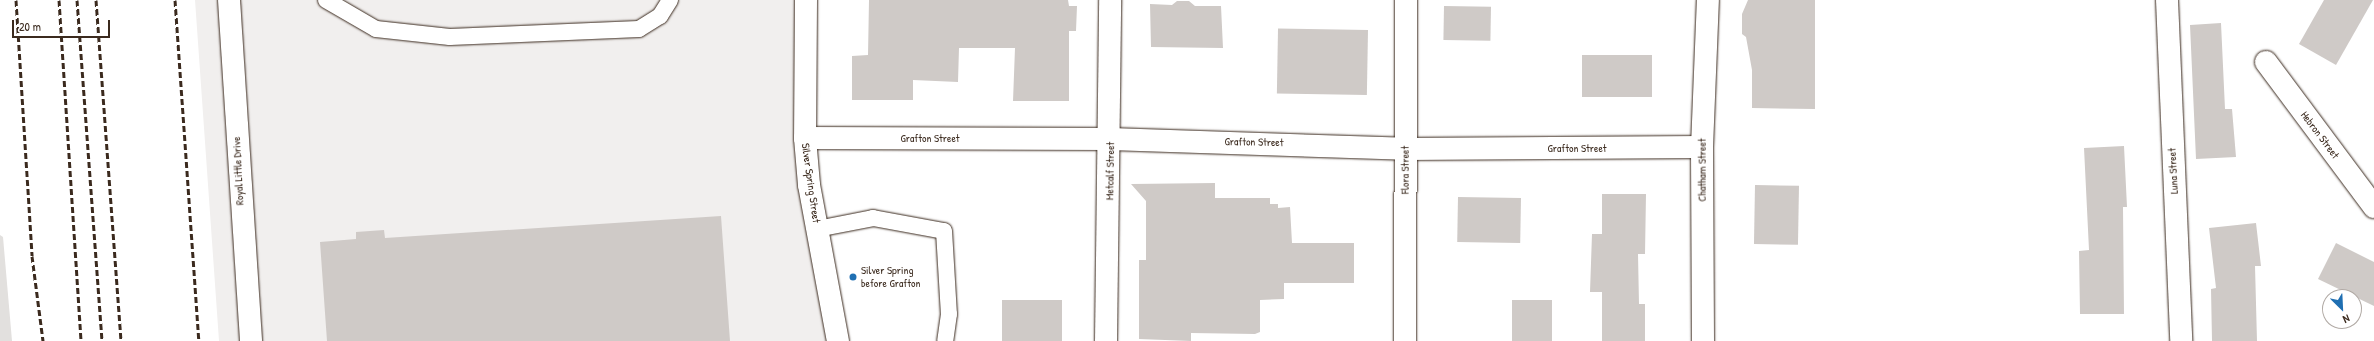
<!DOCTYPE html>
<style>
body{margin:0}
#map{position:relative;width:2374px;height:341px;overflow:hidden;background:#fff;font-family:"Patrick Hand",sans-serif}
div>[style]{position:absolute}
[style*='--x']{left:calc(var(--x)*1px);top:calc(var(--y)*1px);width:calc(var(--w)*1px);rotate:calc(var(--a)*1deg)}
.built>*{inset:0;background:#f1efee}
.green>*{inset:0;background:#e2e0de}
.building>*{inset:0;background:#cfcac7;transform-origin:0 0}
.roads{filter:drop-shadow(0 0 1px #3b2a1e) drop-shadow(0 0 1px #3b2a1e)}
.lane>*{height:16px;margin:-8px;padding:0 8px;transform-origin:8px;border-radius:8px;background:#fff}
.street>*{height:22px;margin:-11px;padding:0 11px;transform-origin:11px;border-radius:11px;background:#fff}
.secondary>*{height:22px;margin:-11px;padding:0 11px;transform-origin:11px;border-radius:11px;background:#fff}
.rail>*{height:3px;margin-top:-1.5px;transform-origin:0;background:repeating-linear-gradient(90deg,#3b2a1e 0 6px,transparent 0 9px)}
.dots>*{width:11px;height:11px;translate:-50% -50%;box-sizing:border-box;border:2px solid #fff;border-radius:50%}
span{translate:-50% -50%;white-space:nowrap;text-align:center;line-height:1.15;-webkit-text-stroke:3.5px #fff;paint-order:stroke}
.street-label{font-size:11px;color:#3b2a1e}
.poi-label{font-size:11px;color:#3b2a1e}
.left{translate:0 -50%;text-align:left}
.north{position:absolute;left:2322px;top:289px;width:40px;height:40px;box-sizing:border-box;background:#fff;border:1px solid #b1aaa5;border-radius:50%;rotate:156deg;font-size:11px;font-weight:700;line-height:16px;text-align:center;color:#3b2a1e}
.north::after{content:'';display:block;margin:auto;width:14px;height:18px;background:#1f6fb2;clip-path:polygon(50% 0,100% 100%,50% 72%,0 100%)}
.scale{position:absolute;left:12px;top:20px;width:98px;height:18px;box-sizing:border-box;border:2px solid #3b2a1e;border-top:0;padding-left:5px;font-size:12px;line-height:14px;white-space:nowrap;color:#3b2a1e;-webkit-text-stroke:3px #fff;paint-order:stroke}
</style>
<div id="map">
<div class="built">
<i style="clip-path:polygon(195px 0,802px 0,804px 115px,838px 341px,219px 341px)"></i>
</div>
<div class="green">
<i style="clip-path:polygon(0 235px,3px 237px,12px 341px,0 341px)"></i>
</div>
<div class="building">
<i style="clip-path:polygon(869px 0,1068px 0,1069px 6px,1077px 6px,1076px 31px,1069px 31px,1069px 101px,1013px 101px,1015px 48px,959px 48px,958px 82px,913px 80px,913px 100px,852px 100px,852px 56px,868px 55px)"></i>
<i style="clip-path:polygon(1748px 0,1815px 0,1815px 109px,1752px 108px,1752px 70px,1746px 37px,1742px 34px,1742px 14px)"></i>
<i style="clip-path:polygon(2324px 0,2373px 0,2336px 65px,2299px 44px)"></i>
<i style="clip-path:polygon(1177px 1px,1189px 1px,1195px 6px,1221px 6px,1223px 48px,1151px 47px,1150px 4px,1172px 5px)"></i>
<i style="left:1444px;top:6px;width:47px;height:34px;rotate:1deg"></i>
<i style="clip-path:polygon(2221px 23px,2225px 109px,2232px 109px,2236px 157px,2196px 159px,2190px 25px)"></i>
<i style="left:1368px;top:30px;width:65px;height:90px;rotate:91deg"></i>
<i style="left:1582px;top:55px;width:70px;height:42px"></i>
<i style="clip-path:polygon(2124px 146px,2127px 207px,2123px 207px,2124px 314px,2080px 314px,2079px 251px,2089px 250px,2084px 148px)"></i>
<i style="clip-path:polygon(1215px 183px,1215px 198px,1270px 198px,1270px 204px,1278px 204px,1278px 208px,1290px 207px,1292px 243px,1354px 243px,1354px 283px,1284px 283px,1284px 299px,1260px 300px,1260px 332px,1255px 334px,1191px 333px,1191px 341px,1139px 339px,1139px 260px,1146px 260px,1146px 201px,1131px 184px)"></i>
<i style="left:1755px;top:185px;width:44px;height:59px;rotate:1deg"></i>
<i style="clip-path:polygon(1602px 194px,1646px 194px,1645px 254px,1638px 254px,1639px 304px,1645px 304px,1645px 341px,1602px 341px,1602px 292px,1590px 292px,1592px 234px,1602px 234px)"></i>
<i style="left:1458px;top:197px;width:63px;height:45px;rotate:1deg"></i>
<i style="clip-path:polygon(721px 216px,730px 341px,327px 341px,320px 242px,356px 239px,356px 232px,384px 230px,385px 238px)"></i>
<i style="clip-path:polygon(2256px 223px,2261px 266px,2255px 266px,2257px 341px,2212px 341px,2211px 289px,2216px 288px,2209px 228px)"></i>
<i style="clip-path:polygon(2336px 243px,2374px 262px,2374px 306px,2318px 279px)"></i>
<i style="left:1002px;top:300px;width:60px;height:41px"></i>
<i style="left:1512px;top:300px;width:40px;height:41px"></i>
</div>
<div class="roads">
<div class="lane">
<i style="--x:326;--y:0;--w:58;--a:30.1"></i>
<i style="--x:376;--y:29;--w:74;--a:6.2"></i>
<i style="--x:450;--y:37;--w:189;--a:-2.4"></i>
<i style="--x:639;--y:29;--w:25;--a:-32"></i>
<i style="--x:660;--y:16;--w:19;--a:-58"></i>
<i style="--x:817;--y:229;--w:57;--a:-11.1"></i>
<i style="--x:873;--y:218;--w:72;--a:10.4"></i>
<i style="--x:944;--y:231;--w:83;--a:86.6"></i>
<i style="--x:949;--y:314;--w:27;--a:98"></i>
</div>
<div class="street">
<i style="--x:229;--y:0;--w:342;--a:86.3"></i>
<i style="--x:2167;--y:0;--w:341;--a:87.6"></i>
<i style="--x:2266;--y:62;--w:181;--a:53.3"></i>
<i style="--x:805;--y:138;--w:305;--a:0.2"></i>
<i style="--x:1110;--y:139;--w:295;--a:1.9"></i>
<i style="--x:1405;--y:149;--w:297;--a:-0.4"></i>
<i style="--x:1106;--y:341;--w:341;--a:-89.3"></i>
<i style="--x:1405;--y:341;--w:341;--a:-89.8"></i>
<i style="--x:1703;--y:341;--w:194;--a:-90.3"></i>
<i style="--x:1702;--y:147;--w:147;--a:-87.7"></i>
</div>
<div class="secondary">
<i style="--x:806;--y:0;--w:138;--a:90.4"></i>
<i style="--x:805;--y:138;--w:47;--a:85.1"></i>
<i style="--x:809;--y:185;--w:159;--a:79.5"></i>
</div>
</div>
<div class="rail">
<i style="--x:16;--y:0;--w:256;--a:86.4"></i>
<i style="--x:32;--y:256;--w:86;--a:82.6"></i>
<i style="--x:59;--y:0;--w:342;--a:86.3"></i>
<i style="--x:77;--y:0;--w:342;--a:85.8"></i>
<i style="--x:96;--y:0;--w:342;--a:85.8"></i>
<i style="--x:175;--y:0;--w:342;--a:86"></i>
</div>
<div class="dots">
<i style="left:853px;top:277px;background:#1f6fb2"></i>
</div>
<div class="street-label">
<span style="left:2320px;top:135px;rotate:53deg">Hebron Street</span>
<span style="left:930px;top:138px">Grafton Street</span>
<span style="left:1254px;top:142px;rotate:1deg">Grafton Street</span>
<span style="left:1577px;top:148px">Grafton Street</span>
<span style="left:1405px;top:170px;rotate:-90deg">Flora Street</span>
<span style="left:1702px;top:170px;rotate:-90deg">Chatham Street</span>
<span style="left:238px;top:171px;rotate:-93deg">Royal Little Drive</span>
<span style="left:1110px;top:171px;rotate:-89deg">Metcalf Street</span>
<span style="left:2173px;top:171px;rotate:-93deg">Luna Street</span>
<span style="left:811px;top:183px;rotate:82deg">Silver Spring Street</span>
</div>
<div class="poi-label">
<span class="left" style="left:861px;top:277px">Silver Spring<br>before Grafton</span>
</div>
<div class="north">N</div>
<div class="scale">20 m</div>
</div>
